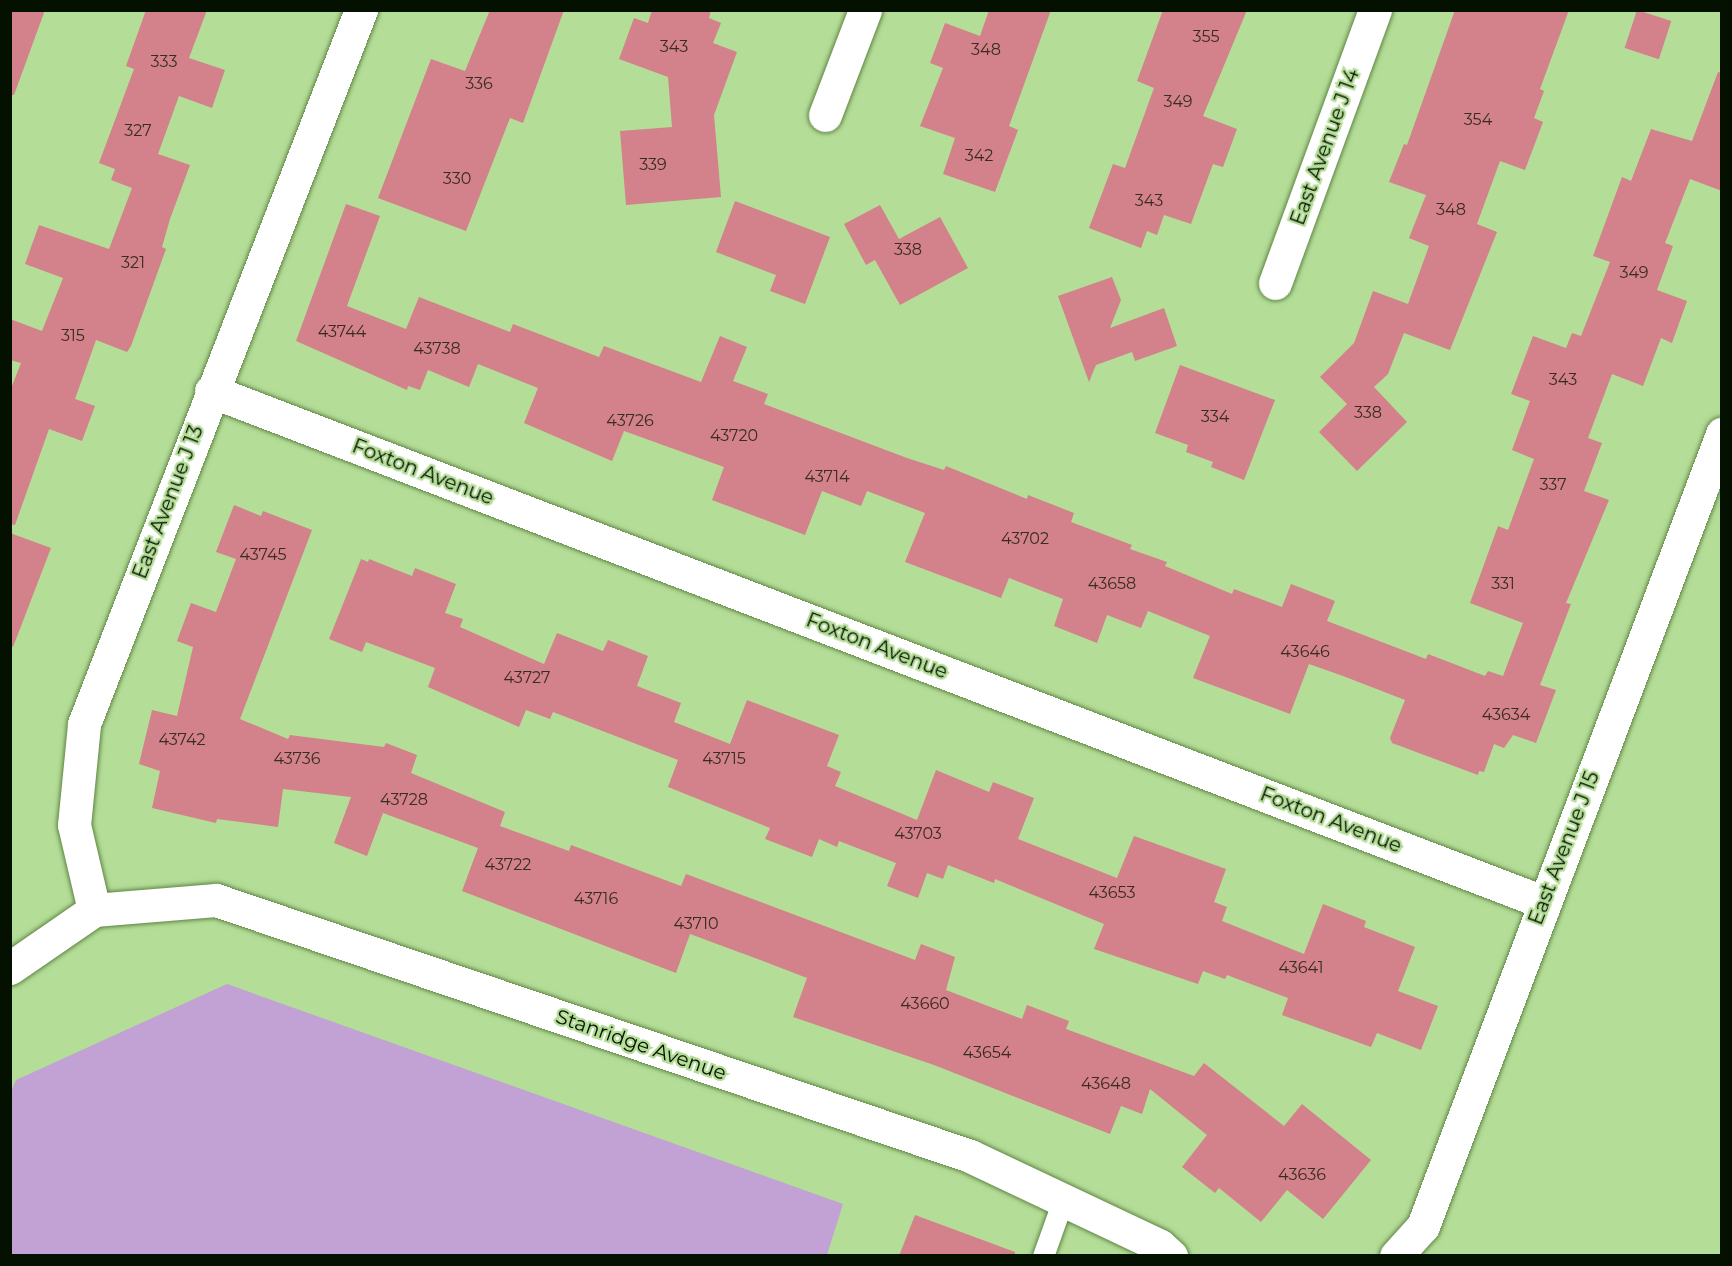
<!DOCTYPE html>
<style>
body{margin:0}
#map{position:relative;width:1732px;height:1266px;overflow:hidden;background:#b4dd98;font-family:Montserrat,sans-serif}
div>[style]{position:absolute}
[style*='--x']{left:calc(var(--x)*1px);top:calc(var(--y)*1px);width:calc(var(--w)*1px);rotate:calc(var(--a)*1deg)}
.green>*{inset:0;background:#c2a2d4}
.building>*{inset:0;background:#d3818a;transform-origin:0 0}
.roads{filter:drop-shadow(0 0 2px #608544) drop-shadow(0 0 2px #608544)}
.lane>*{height:21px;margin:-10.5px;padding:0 10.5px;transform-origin:10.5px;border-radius:10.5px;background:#fff}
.street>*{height:33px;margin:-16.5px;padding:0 16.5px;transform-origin:16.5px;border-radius:16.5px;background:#fff}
span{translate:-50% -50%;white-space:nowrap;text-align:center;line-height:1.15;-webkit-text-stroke:4.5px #b4dd98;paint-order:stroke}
.number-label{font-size:16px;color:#382d22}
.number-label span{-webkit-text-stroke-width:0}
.street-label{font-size:20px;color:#051100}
.frame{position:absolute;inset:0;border:12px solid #051100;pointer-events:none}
</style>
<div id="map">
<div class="green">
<i style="clip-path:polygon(227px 984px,843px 1204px,827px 1255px,11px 1255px,10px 1094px,16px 1080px)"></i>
</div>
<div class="building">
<i style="clip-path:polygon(10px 10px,45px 10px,14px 95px,10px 95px)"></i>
<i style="clip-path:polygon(146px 10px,207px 10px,189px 58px,225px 70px,212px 108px,179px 96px,158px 154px,190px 165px,170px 219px,162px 247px,166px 249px,131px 346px,127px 352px,96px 340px,75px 399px,95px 406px,82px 441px,49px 429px,15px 525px,10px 524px,10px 391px,21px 363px,10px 360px,10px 319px,42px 331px,63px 278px,25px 264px,39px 225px,109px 249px,132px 188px,111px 180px,115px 169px,99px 163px,134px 69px,126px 66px)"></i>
<i style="clip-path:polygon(490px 10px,564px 10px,523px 123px,510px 118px,466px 231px,378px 198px,431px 59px,465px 71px)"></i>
<i style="clip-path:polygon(652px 10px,711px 10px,709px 18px,721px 23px,713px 43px,737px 52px,714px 115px,721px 197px,626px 205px,620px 131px,672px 127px,668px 77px,619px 59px,634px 18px,648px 23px)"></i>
<i style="clip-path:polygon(989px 10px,1051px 10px,1009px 126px,1018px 130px,995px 192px,943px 174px,955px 138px,920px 126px,943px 68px,930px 63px,945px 23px,980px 36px)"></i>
<i style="clip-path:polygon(1163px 10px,1247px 10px,1203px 116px,1237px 129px,1223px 167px,1213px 164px,1191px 224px,1164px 215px,1157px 235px,1147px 231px,1141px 248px,1089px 228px,1113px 164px,1125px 168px,1154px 88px,1137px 81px)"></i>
<i style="clip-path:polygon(1455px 10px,1569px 10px,1540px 89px,1544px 91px,1534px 118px,1543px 122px,1525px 170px,1500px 161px,1477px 224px,1497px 232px,1450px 350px,1404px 333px,1388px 374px,1374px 387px,1407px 422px,1357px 471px,1319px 432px,1347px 404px,1320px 377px,1354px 343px,1373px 291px,1408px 304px,1429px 246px,1409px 238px,1426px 195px,1389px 182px,1404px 144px,1407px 145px)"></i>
<i style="left:1637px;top:10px;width:36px;height:40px;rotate:18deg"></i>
<i style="clip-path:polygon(1718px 72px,1722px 73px,1722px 191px,1690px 179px,1665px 243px,1673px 246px,1657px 290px,1687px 301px,1672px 343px,1661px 338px,1643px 386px,1612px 374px,1588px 438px,1602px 443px,1584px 491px,1609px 500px,1566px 603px,1571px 604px,1540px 685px,1556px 690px,1536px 743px,1513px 735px,1504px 748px,1494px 744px,1484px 772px,1479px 771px,1478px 775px,1392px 743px,1390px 738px,1405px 700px,1343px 676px,1309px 664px,1290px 714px,1193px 678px,1210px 636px,1148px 611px,1141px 628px,1107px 615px,1097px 643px,1054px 626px,1063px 599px,1009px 578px,1001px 598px,905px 562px,925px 513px,867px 491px,861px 506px,822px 491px,805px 535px,712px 500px,724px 467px,624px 431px,612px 461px,524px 423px,538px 388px,478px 364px,469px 387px,428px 370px,420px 390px,408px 386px,407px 390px,296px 341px,346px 204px,380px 216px,347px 306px,406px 329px,419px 297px,510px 332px,513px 324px,599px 357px,604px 346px,701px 382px,720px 336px,747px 347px,733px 381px,768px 394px,764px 404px,907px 458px,944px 470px,946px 466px,1027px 499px,1028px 495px,1074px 513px,1071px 522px,1132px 545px,1130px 549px,1167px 562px,1165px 566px,1232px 594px,1234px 589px,1282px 607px,1291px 584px,1335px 601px,1327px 621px,1426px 659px,1428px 654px,1485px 676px,1488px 671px,1503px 676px,1523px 623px,1470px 603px,1498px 526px,1508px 530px,1534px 459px,1512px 450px,1530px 401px,1511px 394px,1533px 336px,1566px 348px,1572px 333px,1581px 336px,1610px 262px,1593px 256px,1622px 177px,1631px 181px,1651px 129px,1692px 141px)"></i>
<i style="clip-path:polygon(735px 201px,830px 237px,805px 304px,770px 291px,776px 275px,716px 252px)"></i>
<i style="clip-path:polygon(880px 205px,899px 239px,940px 217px,968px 268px,900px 305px,875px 260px,866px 265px,844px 224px)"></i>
<i style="clip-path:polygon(1112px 277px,1121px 300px,1110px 328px,1164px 308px,1177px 346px,1135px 361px,1132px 352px,1096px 365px,1089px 382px,1058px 296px)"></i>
<i style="clip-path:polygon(1180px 365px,1275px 400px,1244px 480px,1211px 467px,1213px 462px,1186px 452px,1188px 445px,1155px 433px)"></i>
<i style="clip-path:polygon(234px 505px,261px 516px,263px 511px,312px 530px,240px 719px,288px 739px,290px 735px,384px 747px,386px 743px,417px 755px,411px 773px,505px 812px,500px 826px,569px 851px,571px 845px,681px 886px,686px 874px,915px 960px,921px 944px,955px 957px,946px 990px,1022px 1019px,1027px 1005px,1069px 1021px,1066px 1029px,1194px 1076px,1204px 1063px,1284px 1126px,1302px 1104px,1371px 1160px,1323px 1219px,1287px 1190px,1261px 1222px,1219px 1188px,1215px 1193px,1182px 1167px,1207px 1135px,1150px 1089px,1142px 1114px,1121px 1106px,1110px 1134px,934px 1065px,793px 1017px,807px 978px,763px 961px,690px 934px,676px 973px,462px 891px,478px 848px,383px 813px,367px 856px,334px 843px,351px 797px,283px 789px,278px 827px,217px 819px,216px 823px,152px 808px,160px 771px,139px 764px,152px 710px,177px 716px,193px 647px,177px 641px,191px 603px,216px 612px,236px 559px,216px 552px)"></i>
<i style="clip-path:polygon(10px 533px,51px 548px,13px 647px,10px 646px)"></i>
<i style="clip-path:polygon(361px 559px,368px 562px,369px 559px,412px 576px,415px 568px,456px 584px,445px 613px,463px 619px,460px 627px,544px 664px,557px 633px,603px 651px,608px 640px,648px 656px,637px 686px,681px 703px,674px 722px,730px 744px,747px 700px,839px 735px,827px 766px,841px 772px,835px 786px,917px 820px,936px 770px,989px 792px,993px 782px,1034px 798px,1018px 839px,1117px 878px,1134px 836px,1226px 869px,1214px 902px,1227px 907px,1222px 921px,1304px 954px,1323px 904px,1366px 921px,1364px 927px,1415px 947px,1398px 991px,1438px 1006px,1421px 1050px,1377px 1033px,1371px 1047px,1282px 1015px,1288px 998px,1227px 975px,1225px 979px,1203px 971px,1198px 984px,1094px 949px,1104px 924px,995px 879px,994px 883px,948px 865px,943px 879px,927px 873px,918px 898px,887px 886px,896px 863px,839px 841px,837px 847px,819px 839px,812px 857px,765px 839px,770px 828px,668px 787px,678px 760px,553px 712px,550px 719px,526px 710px,519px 727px,428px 687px,435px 668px,366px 642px,362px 652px,329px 639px)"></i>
<i style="clip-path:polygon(915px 1215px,1015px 1252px,1015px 1256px,899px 1256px)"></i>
</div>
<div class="roads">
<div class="lane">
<i style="--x:1043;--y:1256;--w:59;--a:-70.3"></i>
</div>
<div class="street">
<i style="--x:825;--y:115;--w:112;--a:-69.1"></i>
<i style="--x:1275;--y:283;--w:291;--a:-69.9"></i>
<i style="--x:211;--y:391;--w:1427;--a:20.99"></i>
<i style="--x:94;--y:910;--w:87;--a:-103.2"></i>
<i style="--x:74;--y:825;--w:101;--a:-84.3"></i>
<i style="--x:84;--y:724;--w:766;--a:-68.8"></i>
<i style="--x:10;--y:968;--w:102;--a:-34.6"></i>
<i style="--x:94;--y:910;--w:122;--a:-4.7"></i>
<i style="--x:216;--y:900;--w:796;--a:18.75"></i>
<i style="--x:970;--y:1156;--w:210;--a:25.3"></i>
<i style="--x:1160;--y:1246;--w:15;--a:42"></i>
<i style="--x:1396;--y:1256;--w:40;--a:-48"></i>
<i style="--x:1423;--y:1226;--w:847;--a:-69.32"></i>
</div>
</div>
<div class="number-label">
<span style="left:1206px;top:37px">355</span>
<span style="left:674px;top:47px">343</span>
<span style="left:986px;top:50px">348</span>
<span style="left:164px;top:62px">333</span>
<span style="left:479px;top:84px">336</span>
<span style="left:1178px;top:102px">349</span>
<span style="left:1478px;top:120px">354</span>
<span style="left:138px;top:131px">327</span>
<span style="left:979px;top:156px">342</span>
<span style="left:653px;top:165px">339</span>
<span style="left:457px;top:179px">330</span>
<span style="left:1149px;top:201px">343</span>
<span style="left:1451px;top:210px">348</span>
<span style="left:908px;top:250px">338</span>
<span style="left:133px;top:263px">321</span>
<span style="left:1634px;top:273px">349</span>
<span style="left:342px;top:332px">43744</span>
<span style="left:73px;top:336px">315</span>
<span style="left:437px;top:349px">43738</span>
<span style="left:1563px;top:380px">343</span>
<span style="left:1368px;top:413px">338</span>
<span style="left:1215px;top:417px">334</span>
<span style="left:630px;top:421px">43726</span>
<span style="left:734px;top:436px">43720</span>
<span style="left:827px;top:477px">43714</span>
<span style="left:1553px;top:485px">337</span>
<span style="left:1025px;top:539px">43702</span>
<span style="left:263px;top:555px">43745</span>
<span style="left:1112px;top:584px">43658</span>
<span style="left:1503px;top:584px">331</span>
<span style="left:1305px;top:652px">43646</span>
<span style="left:527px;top:678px">43727</span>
<span style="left:1506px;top:715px">43634</span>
<span style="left:182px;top:740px">43742</span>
<span style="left:297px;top:759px">43736</span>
<span style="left:724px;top:759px">43715</span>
<span style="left:404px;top:800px">43728</span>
<span style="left:918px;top:834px">43703</span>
<span style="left:508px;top:865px">43722</span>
<span style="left:1112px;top:893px">43653</span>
<span style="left:596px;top:899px">43716</span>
<span style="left:696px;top:924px">43710</span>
<span style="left:1301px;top:968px">43641</span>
<span style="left:925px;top:1004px">43660</span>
<span style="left:987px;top:1053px">43654</span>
<span style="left:1106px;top:1084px">43648</span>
<span style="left:1302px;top:1175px">43636</span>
</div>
<div class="street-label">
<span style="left:1325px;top:147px;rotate:-70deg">East Avenue J 14</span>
<span style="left:423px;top:472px;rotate:21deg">Foxton Avenue</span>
<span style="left:168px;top:502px;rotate:-69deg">East Avenue J 13</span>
<span style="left:877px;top:646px;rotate:21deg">Foxton Avenue</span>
<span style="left:1331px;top:820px;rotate:21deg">Foxton Avenue</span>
<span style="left:1564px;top:848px;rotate:-69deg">East Avenue J 15</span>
<span style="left:641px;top:1045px;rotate:19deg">Stanridge Avenue</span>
</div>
<div class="frame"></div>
</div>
